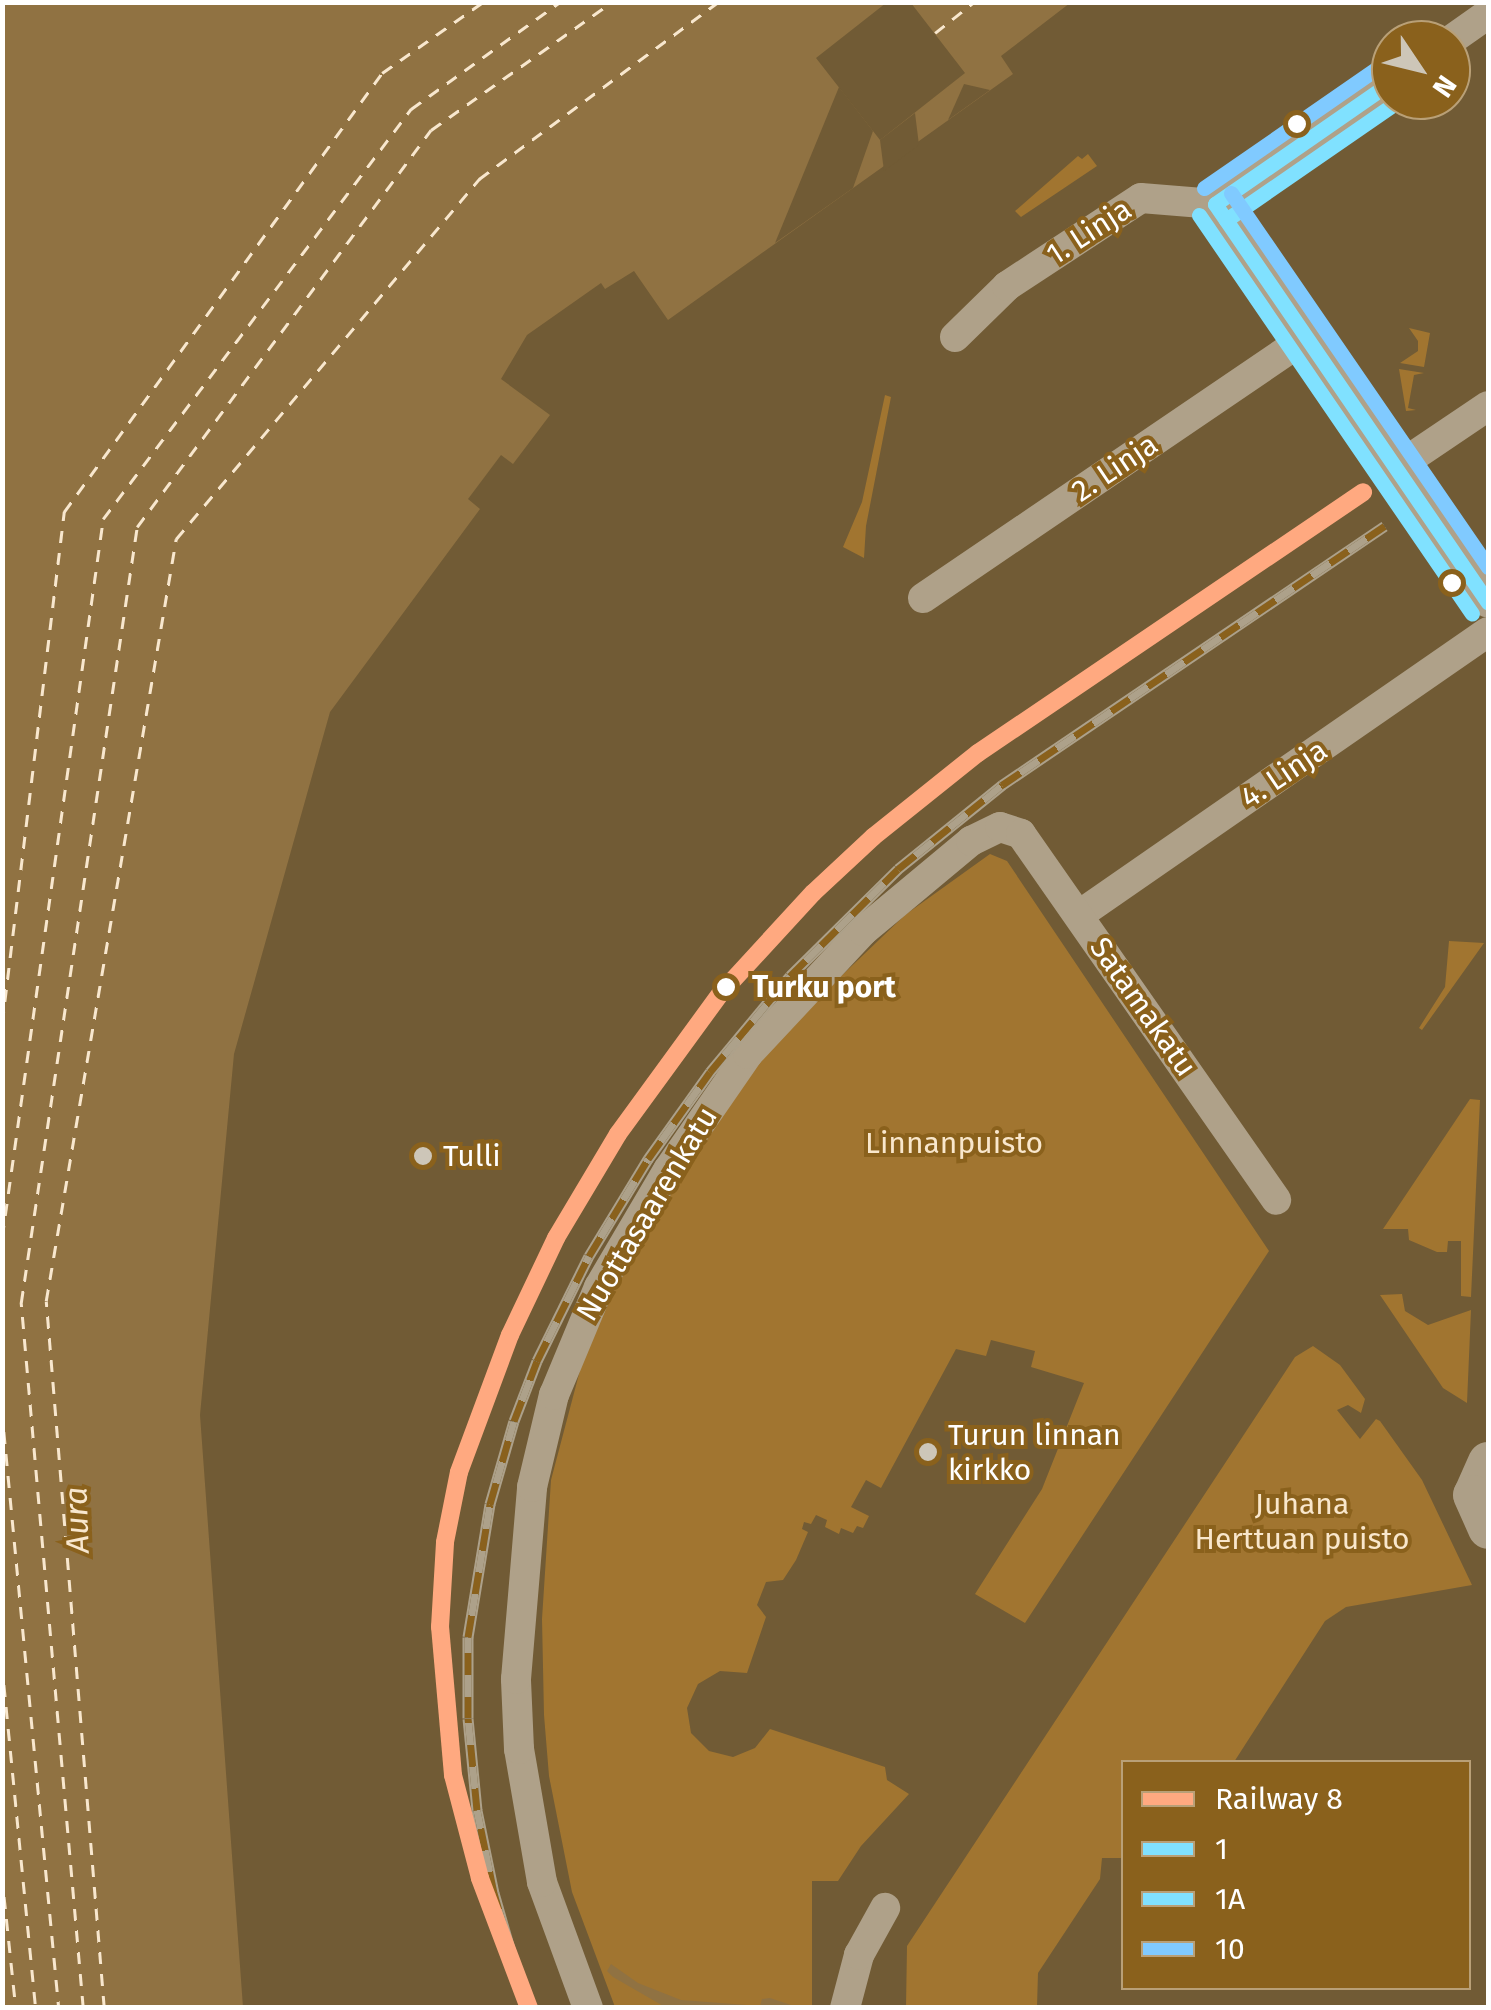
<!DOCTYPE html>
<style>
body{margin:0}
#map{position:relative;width:1491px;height:2010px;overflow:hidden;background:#715b35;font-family:"Fira Sans",sans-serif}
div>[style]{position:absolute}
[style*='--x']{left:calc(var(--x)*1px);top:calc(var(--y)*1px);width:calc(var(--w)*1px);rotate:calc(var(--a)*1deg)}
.green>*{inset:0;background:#a17530}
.water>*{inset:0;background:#907242}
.pier>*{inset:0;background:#715b35}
.ferry>*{height:2.5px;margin-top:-1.25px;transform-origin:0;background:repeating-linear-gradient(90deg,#f8e7ce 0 12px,transparent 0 22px)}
.minor>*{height:30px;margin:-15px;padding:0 15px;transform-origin:15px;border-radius:15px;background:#afa189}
.major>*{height:40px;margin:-20px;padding:0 20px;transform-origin:20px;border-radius:20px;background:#ad9f87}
.rail>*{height:11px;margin-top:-5.5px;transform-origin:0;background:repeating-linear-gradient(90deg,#8a611c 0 22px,#ada18a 0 44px);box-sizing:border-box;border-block:2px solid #ada18a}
.bus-1>*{height:15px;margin:-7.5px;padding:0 7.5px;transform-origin:7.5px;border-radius:7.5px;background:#80e1ff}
.bus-2>*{height:15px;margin:-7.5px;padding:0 7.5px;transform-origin:7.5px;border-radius:7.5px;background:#80e1ff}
.bus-3>*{height:15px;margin:-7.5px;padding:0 7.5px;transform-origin:7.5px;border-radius:7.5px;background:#80caff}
.rail-1>*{height:18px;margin:-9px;padding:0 9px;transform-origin:9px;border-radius:9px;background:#ffa980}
.dots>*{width:28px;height:28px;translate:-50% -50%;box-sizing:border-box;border:5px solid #8a611c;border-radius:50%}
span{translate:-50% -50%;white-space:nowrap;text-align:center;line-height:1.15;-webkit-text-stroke:8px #8a611c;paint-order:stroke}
.street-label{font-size:30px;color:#fff}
.stop-label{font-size:30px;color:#fff;font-weight:700}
.left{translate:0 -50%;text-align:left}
.park-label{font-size:30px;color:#f9e7cc}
.poi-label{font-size:30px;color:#fff}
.water-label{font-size:32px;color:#f8e7ce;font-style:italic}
.frame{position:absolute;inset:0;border:5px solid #fff;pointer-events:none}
.legend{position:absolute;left:1121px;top:1760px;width:350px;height:230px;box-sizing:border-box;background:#8a611c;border:2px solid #b9a077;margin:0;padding:12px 18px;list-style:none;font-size:30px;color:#fff}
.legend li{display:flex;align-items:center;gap:20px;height:50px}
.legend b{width:50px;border:2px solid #b9a077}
.north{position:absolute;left:1371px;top:20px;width:100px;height:100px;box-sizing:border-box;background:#8a611c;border:2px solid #b9a077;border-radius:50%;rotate:125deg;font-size:28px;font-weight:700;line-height:40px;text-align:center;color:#fff}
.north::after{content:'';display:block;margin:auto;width:35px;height:45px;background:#cdc6b8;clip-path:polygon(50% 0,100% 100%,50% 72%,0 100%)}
</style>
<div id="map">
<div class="green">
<div style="clip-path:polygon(1088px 154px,1097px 166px,1021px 217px,1015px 211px,1078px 156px,1082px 159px)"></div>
<div style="clip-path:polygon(1409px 328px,1430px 333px,1424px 367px,1400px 363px,1418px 351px,1418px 341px)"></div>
<div style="clip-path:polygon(1399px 369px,1424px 373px,1414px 375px,1408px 408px,1416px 410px,1406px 411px)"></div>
<div style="clip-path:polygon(885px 395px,891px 397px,866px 526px,864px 558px,843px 547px,862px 502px)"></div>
<div style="clip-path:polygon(990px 854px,1007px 861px,1269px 1251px,1025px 1623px,975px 1594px,1042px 1489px,1084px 1383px,1031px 1367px,1035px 1351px,991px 1340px,986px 1356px,956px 1349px,881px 1488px,866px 1480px,851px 1507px,869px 1516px,863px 1528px,857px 1526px,853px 1533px,841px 1528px,839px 1534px,825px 1527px,827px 1520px,816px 1515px,811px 1524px,804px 1522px,802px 1529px,808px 1532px,796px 1560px,783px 1580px,766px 1582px,757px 1605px,766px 1617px,747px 1673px,720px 1671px,698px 1684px,687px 1708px,691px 1733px,709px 1751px,733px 1757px,755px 1748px,770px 1729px,885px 1767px,887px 1780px,909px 1794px,861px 1846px,838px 1881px,812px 1881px,812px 2007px,615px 2007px,572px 1892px,549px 1776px,544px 1715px,542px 1619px,551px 1480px,583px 1359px,625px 1265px,713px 1123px,788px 1027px,905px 915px)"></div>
<div style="clip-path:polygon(1449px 941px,1484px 943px,1422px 1030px,1419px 1028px,1445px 987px)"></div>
<div style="clip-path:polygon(1470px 1099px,1480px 1100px,1471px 1297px,1461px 1296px,1461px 1241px,1448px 1241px,1447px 1252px,1437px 1252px,1409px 1240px,1408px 1229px,1383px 1229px)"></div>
<div style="clip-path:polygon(1402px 1294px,1405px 1311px,1428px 1325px,1471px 1310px,1467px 1403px,1443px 1388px,1380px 1295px)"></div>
<div style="clip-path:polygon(1313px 1346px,1340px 1365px,1365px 1399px,1361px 1413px,1348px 1405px,1337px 1410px,1360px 1439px,1376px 1419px,1380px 1421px,1422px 1480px,1472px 1585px,1346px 1607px,1325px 1621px,1234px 1762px,1124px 1762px,1123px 1858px,1102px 1858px,1100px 1879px,1038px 1973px,1037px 2007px,906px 2007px,907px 1946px,1295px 1357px)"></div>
</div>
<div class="water">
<div style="clip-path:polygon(3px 3px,886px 3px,816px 58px,880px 140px,965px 73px,911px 3px,1070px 3px,1001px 56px,1013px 74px,668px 320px,634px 271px,605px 289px,601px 283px,527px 335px,501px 379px,550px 415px,513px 464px,501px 455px,468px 499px,480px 509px,330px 712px,234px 1054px,200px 1415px,243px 2007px,3px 2008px)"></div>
<div style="clip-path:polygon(611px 1964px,638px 1983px,681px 2000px,760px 2006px,762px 1999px,770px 1998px,797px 2007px,665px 2007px,613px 1977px,607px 1971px)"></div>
</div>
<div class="pier">
<div style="clip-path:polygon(964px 84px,990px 90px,948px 120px)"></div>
<div style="clip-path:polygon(839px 87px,873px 131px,853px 188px,775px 243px)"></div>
<div style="clip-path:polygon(915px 113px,919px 145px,884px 171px,880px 140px)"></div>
</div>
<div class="ferry">
<div style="--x:935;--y:33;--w:50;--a:-38.5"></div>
<div style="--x:2;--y:1023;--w:515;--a:-83.08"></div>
<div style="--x:64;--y:512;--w:542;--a:-54.08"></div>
<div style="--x:382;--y:73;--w:123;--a:-35.1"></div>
<div style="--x:2;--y:1237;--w:725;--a:-81.99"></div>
<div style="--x:103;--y:519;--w:513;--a:-53.09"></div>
<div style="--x:411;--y:109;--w:183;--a:-35.7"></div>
<div style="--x:2;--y:1410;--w:601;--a:84.56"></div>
<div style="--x:2;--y:1663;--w:347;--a:84.4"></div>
<div style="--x:2;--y:1875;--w:134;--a:84"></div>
<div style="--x:83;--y:2008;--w:708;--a:-95.03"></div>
<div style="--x:21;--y:1303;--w:785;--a:-81.5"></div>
<div style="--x:137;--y:527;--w:494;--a:-53.5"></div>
<div style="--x:431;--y:130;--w:222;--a:-35.3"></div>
<div style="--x:104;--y:2008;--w:709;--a:-94.69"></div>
<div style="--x:46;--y:1301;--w:773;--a:-80.32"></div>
<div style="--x:176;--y:539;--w:471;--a:-49.9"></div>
<div style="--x:479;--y:179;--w:297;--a:-36.5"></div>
</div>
<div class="minor">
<div style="--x:1451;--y:40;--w:45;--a:-35.1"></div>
<div style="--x:1215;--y:204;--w:483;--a:55.6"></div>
<div style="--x:955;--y:337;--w:73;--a:-44.4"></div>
<div style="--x:1007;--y:286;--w:160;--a:-33.3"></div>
<div style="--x:1141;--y:198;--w:74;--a:4.6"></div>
<div style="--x:1215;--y:204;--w:214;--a:-34.7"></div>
<div style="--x:1396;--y:468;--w:111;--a:-34"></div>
<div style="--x:923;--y:598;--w:464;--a:-34.2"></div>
<div style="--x:1079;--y:915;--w:497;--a:-34.7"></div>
<div style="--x:588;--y:2008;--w:134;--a:-110.1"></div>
<div style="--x:542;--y:1882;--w:135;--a:-99.8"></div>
<div style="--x:519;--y:1749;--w:70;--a:-92.5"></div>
<div style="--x:516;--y:1679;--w:193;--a:-85.2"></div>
<div style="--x:532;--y:1487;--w:95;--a:-76.6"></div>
<div style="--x:554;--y:1395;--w:117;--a:-67.4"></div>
<div style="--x:599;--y:1287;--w:136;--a:-59.5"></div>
<div style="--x:668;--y:1170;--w:141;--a:-55.4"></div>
<div style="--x:748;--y:1054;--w:168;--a:-46.9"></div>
<div style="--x:863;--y:931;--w:141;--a:-39.8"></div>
<div style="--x:971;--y:841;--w:32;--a:-26"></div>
<div style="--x:1000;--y:827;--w:22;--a:18"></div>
<div style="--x:1021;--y:834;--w:446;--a:55.1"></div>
<div style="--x:845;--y:2008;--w:55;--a:-75.2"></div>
<div style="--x:859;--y:1955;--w:54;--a:-61"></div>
</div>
<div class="major">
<div style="--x:1488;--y:1462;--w:36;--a:114"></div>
<div style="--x:1473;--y:1495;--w:37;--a:66"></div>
</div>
<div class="rail">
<div style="--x:523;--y:1994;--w:105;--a:-106"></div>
<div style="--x:494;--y:1893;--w:85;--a:-101.6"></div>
<div style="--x:477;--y:1810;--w:92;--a:-95.6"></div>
<div style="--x:468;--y:1718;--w:81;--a:-90"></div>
<div style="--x:468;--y:1637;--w:135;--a:-80.6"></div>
<div style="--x:490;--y:1504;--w:86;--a:-73.9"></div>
<div style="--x:514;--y:1421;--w:64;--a:-69"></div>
<div style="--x:537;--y:1361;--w:117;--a:-63.7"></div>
<div style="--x:589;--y:1256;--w:114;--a:-58.7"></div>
<div style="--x:648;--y:1159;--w:107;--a:-54.5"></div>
<div style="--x:710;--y:1072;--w:125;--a:-50.2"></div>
<div style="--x:790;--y:976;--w:152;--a:-44.7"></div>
<div style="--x:898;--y:869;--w:134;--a:-38.9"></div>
<div style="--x:1002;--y:785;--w:462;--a:-34.1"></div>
</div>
<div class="bus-1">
<div style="--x:1215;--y:204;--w:483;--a:55.6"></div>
<div style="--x:1215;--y:204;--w:214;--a:-34.7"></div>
</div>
<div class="bus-2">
<div style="--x:1199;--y:215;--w:483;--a:55.6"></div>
<div style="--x:1226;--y:220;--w:211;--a:-34.6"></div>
</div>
<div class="bus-3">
<div style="--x:1204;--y:188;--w:214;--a:-34.7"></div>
<div style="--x:1231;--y:193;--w:454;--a:55.5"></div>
</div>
<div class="rail-1">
<div style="--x:529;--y:2008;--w:139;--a:-110.7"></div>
<div style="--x:480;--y:1878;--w:106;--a:-104.7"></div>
<div style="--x:453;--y:1775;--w:149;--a:-95"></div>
<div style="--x:440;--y:1627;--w:85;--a:-86.6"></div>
<div style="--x:445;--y:1542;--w:71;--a:-78.7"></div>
<div style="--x:459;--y:1472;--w:146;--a:-69.6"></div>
<div style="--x:510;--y:1335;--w:107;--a:-64.6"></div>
<div style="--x:556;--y:1238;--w:121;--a:-59.2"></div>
<div style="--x:618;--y:1134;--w:175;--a:-53.9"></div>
<div style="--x:721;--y:993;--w:136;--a:-47.4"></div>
<div style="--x:813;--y:893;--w:82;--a:-43"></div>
<div style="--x:873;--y:837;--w:134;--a:-38.7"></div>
<div style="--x:978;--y:753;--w:465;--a:-34.1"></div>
</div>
<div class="dots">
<div style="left:1297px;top:124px;background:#fff"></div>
<div style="left:1452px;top:583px;background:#fff"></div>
<div style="left:726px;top:987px;background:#fff"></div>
<div style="left:423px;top:1156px;background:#cdc6b8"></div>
<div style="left:928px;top:1452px;background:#cdc6b8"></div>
</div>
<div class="street-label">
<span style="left:1089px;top:232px;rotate:-33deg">1. Linja</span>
<span style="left:1115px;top:468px;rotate:-34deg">2. Linja</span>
<span style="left:1284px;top:774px;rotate:-34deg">4. Linja</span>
<span style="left:1143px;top:1007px;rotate:55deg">Satamakatu</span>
<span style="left:647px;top:1214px;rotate:-59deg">Nuottasaarenkatu</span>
</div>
<div class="stop-label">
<span class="left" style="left:752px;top:987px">Turku port</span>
</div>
<div class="park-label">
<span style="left:954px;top:1143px">Linnanpuisto</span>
<span style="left:1302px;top:1521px">Juhana<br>Herttuan puisto</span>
</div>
<div class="poi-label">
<span class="left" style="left:443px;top:1156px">Tulli</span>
<span class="left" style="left:948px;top:1452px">Turun linnan<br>kirkko</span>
</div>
<div class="water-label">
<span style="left:77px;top:1520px;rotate:-92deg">Aura</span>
</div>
<div class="frame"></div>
<ul class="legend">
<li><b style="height:12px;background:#ffa980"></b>Railway 8</li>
<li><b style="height:12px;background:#80e1ff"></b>1</li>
<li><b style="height:12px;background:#80e1ff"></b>1A</li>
<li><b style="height:12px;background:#80caff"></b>10</li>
</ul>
<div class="north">N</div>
</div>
